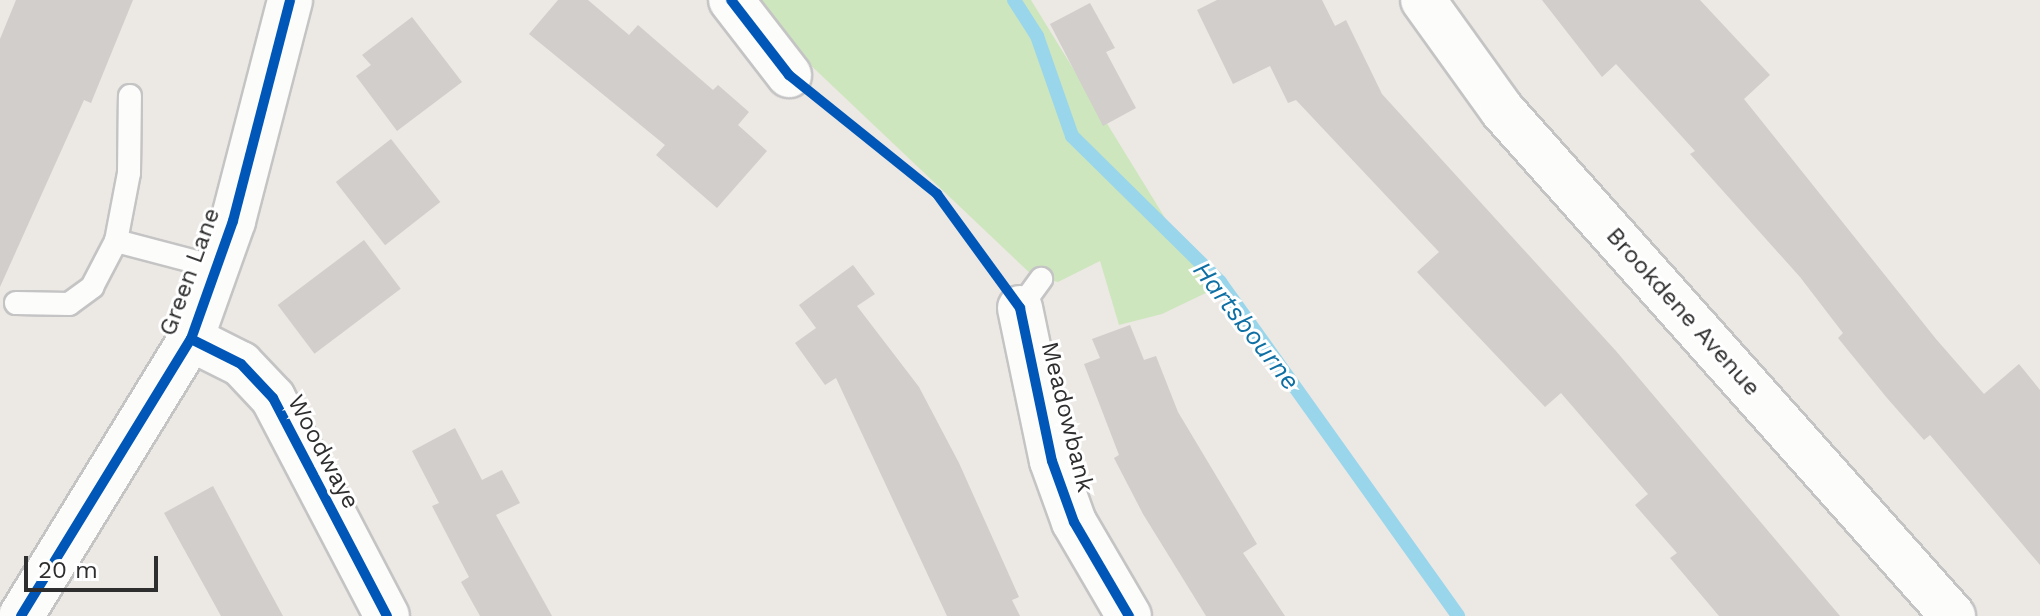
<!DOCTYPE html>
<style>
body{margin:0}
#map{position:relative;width:2040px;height:616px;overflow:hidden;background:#ece8e4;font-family:"Work Sans",sans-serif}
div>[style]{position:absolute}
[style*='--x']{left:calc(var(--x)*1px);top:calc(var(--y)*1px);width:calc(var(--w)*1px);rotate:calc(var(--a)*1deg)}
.green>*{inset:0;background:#cee6be}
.stream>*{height:14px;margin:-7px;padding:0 7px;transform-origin:7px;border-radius:7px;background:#99d6ec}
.building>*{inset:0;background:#d1cecb;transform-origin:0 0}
.roads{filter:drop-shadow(2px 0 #c5c4c5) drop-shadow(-2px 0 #c5c4c5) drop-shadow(0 2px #c5c4c5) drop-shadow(0 -2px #c5c4c5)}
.lane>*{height:22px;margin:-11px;padding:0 11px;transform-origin:11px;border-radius:11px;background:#fcfcfb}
.street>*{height:44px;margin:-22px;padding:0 22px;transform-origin:22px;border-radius:22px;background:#fcfcfb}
.secondary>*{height:44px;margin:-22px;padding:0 22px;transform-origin:22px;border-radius:22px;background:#fcfcfb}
.cycleway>*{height:10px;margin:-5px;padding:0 5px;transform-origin:5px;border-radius:5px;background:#0057b8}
span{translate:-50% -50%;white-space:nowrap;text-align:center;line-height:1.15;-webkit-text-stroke:6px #fff;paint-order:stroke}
.street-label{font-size:24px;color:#2e2e2e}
.water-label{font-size:26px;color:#0d6fa3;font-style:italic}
.scale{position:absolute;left:24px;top:556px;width:134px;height:36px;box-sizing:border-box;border:4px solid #2e2e2e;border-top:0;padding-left:10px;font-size:24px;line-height:28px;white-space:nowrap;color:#2e2e2e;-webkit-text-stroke:6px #fff;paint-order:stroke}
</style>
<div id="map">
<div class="green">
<div style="clip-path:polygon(753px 0,1031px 0,1210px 291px,1162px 314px,1119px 325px,1100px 261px,1058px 282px,1033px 276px,783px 39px)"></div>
</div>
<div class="stream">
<div style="--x:1014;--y:0;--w:43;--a:57.4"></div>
<div style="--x:1037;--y:36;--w:106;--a:70.7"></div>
<div style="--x:1072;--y:136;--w:208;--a:44.6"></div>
<div style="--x:1220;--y:282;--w:410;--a:54.5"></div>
</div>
<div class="building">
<div style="clip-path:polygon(16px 0,133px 0,91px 103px,84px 100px,0 287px,0 39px)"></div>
<div style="clip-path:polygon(558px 0,588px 0,629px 35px,638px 25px,713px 90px,718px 85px,749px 112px,738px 125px,767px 151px,717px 208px,656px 155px,665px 145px,529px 34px)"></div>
<div style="clip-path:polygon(1217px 0,1322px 0,1335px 26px,1346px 20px,1382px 94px,1616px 351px,1840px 616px,1719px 616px,1670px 558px,1677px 553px,1635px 505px,1648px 494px,1561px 393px,1545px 407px,1417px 272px,1439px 252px,1296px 100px,1288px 103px,1270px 66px,1233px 84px,1197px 10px)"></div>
<div style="clip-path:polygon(1542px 0,1700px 0,1770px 75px,1744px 99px,1936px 339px,1984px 394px,2019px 364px,2040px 390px,2040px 565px,1930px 435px,1924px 440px,1887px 398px,1838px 338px,1843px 333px,1800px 277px,1690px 154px,1695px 151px,1616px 64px,1602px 77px)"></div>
<div style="clip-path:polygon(1090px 3px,1115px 48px,1106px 52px,1136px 108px,1103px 126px,1050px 24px)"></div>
<div style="clip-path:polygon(412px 17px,462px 82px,397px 131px,356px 76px,371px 65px,362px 55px)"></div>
<div style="left:391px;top:139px;width:80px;height:70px;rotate:52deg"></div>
<div style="left:364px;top:240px;width:61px;height:108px;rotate:53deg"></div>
<div style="clip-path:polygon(853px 265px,875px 294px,857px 306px,919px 387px,959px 463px,1019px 597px,1012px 600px,1020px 616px,947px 616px,836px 378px,825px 385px,795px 343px,816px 328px,799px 305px)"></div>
<div style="clip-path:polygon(1130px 325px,1144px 360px,1156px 356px,1178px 412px,1257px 544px,1243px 553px,1285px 616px,1206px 616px,1143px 514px,1114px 458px,1119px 455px,1084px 364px,1100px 358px,1092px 339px)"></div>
<div style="clip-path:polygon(455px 428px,482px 480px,502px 470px,520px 503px,496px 515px,552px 616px,480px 616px,461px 582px,469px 577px,432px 506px,439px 503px,412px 451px)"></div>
<div style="clip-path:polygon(213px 486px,259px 572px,283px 616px,221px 616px,164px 513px)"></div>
</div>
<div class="roads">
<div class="lane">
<div style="--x:116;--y:241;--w:106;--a:14.7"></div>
<div style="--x:16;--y:303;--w:53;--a:1.1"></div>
<div style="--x:69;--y:304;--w:29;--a:-36"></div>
<div style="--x:92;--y:287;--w:52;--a:-62.4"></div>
<div style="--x:116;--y:241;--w:69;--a:-79.2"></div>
<div style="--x:129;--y:173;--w:77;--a:-89.3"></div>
<div style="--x:1020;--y:308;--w:36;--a:-54"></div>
</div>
<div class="street">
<div style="--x:731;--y:0;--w:95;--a:52.3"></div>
<div style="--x:1020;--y:308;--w:156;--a:78.2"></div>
<div style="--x:1052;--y:461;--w:65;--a:70.2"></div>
<div style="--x:1074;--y:522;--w:109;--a:59.7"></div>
<div style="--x:191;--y:339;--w:56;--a:26.6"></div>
<div style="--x:241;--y:364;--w:47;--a:46.7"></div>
<div style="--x:273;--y:398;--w:246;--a:62.4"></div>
<div style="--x:21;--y:616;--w:325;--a:-58.5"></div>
<div style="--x:191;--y:339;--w:125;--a:-70.4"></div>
<div style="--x:233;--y:221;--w:228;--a:-75.5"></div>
</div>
<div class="secondary">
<div style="--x:1423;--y:0;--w:135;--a:54.3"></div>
<div style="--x:1502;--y:110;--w:678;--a:48.29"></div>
</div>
</div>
<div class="cycleway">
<div style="--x:731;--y:0;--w:95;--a:52.3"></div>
<div style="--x:789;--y:75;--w:190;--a:38.8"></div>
<div style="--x:937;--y:194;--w:141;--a:53.9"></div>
<div style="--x:1020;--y:308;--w:156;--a:78.2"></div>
<div style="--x:1052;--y:461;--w:65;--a:70.2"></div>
<div style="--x:1074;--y:522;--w:109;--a:59.7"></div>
<div style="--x:191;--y:339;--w:56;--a:26.6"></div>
<div style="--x:241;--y:364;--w:47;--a:46.7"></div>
<div style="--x:273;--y:398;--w:246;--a:62.4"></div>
<div style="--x:21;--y:616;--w:325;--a:-58.5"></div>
<div style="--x:191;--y:339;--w:125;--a:-70.4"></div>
<div style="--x:233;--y:221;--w:228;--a:-75.5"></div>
</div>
<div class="street-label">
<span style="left:190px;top:272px;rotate:-70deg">Green Lane</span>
<span style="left:1683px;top:312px;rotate:48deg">Brookdene Avenue</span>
<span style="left:1067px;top:417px;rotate:76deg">Meadowbank</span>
<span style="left:323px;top:452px;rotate:62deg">Woodwaye</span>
</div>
<div class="water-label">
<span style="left:1246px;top:326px;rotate:52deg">Hartsbourne</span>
</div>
<div class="scale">20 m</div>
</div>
